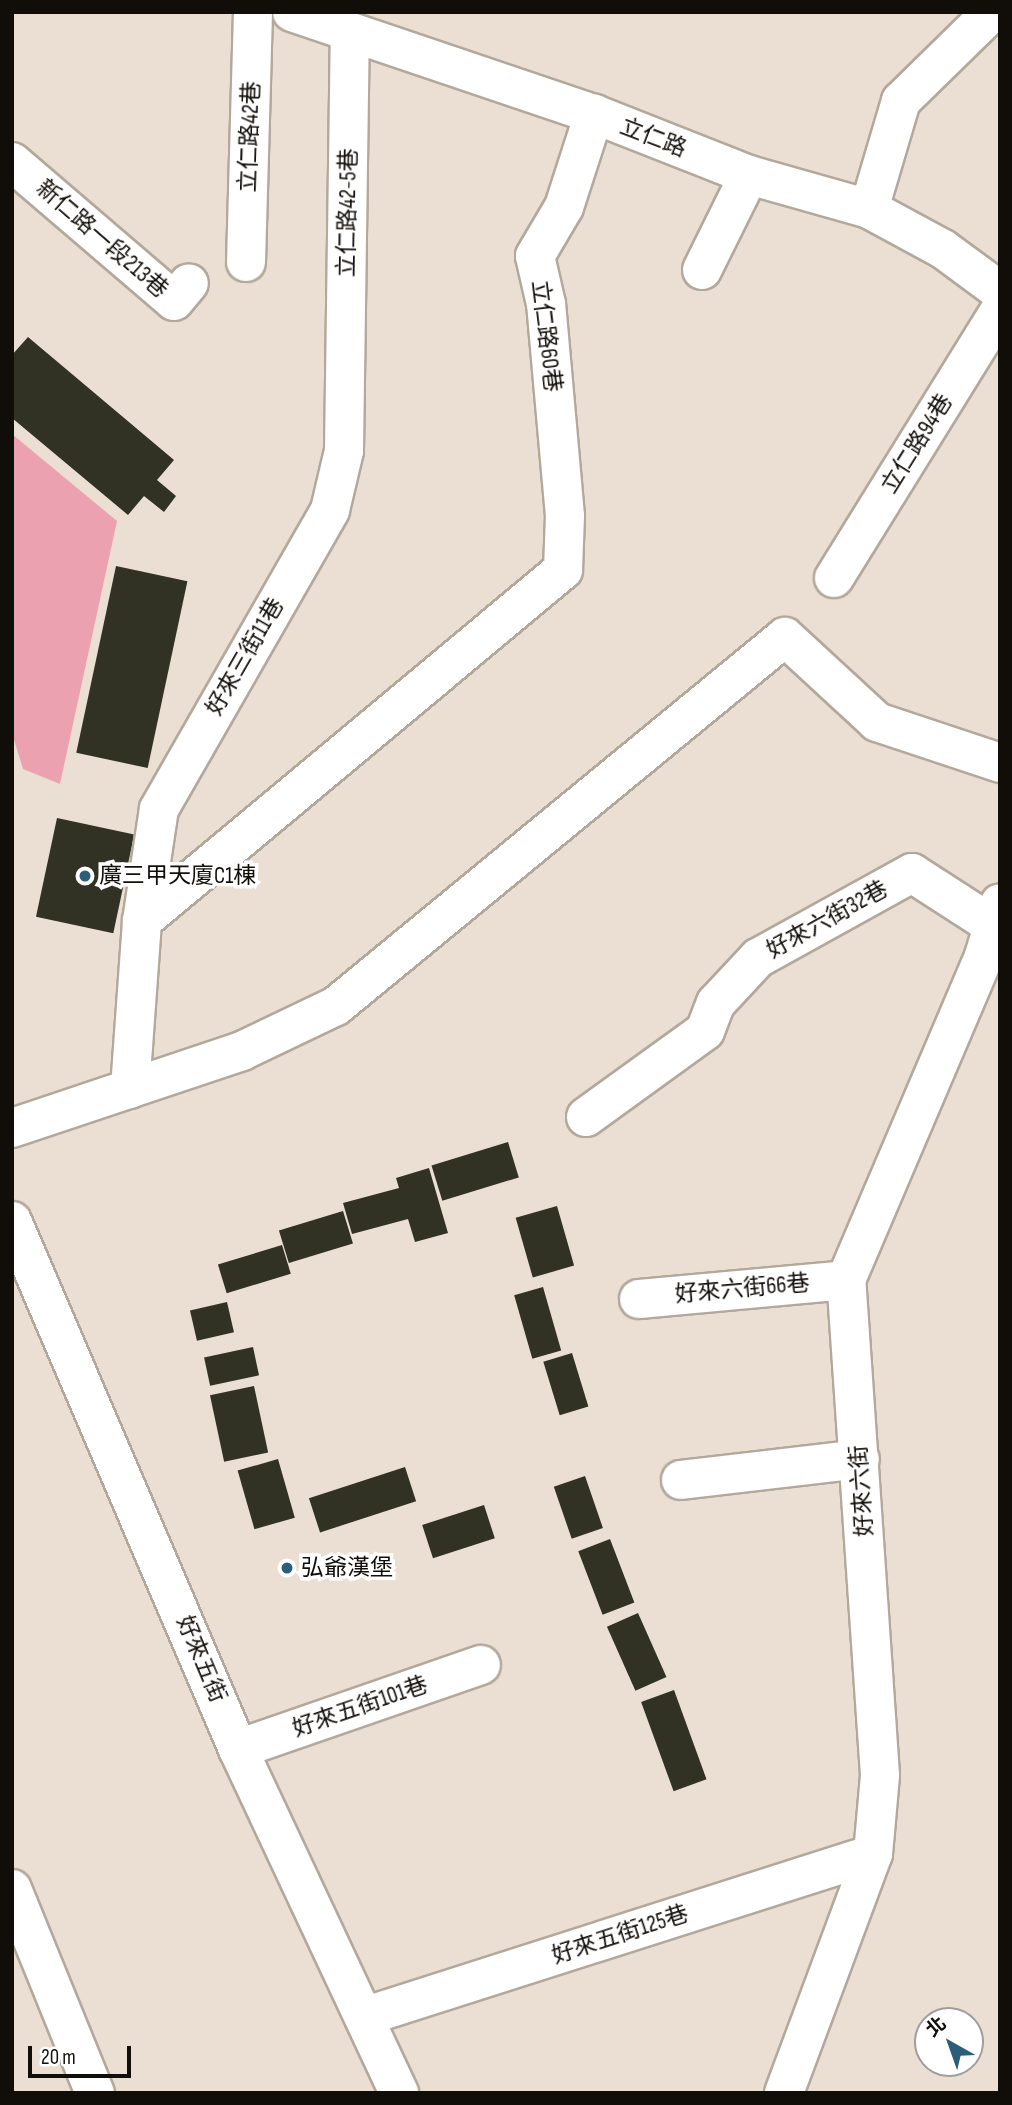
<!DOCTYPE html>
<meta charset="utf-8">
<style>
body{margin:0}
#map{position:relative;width:1012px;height:2105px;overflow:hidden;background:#eadfd2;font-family:"Sofia Sans Condensed","Noto Sans TC",sans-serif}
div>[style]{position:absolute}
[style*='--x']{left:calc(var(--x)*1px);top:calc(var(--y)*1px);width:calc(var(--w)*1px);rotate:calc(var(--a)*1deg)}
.green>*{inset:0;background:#eca1b0}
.building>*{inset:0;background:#313124;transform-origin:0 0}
.roads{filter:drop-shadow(2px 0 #b3a89c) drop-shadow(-2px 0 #b3a89c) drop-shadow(0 2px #b3a89c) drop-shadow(0 -2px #b3a89c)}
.minor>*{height:38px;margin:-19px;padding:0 19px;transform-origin:19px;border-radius:19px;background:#fff}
.dots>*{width:19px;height:19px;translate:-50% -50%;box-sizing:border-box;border:4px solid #fff;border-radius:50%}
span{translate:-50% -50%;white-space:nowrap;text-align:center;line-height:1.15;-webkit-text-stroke:7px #fff;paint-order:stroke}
.street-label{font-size:23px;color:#110d09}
.poi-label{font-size:23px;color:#110d09}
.left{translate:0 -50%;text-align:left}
.frame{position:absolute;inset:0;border:14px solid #110d09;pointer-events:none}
.north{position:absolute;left:914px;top:2007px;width:70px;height:70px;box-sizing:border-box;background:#fff;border:2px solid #a09e9d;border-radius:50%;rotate:320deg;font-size:19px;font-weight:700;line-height:28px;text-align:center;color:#110d09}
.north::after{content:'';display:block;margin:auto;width:24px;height:32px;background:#2b5e7b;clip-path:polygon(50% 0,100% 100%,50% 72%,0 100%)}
.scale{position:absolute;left:28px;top:2046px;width:103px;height:32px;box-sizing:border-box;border:4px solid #110d09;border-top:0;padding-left:9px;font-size:21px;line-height:24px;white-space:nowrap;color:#110d09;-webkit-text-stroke:5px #fff;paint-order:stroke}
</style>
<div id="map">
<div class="green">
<div style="clip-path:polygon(12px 434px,117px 521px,60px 784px,23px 769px,12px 733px)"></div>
</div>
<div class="building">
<div style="clip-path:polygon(28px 337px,174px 460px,157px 480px,176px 496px,164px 512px,144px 496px,128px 515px,12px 418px,12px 355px)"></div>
<div style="left:116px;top:566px;width:73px;height:191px;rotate:12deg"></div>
<div style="left:57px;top:818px;width:79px;height:101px;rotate:12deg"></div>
<div style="left:508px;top:1142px;width:37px;height:80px;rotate:73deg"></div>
<div style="clip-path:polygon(429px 1168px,448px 1233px,415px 1242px,408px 1219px,352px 1234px,343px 1203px,399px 1188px,396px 1178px)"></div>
<div style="left:557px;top:1206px;width:62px;height:43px;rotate:74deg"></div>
<div style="left:343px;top:1211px;width:34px;height:67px;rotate:73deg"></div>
<div style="left:282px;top:1245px;width:30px;height:67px;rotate:73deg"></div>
<div style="left:543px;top:1287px;width:66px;height:30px;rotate:74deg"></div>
<div style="left:227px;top:1302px;width:31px;height:38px;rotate:77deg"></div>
<div style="left:253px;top:1347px;width:29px;height:50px;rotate:78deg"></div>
<div style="left:572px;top:1353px;width:56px;height:30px;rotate:73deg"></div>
<div style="left:254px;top:1386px;width:68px;height:45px;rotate:78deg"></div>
<div style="left:278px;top:1459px;width:61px;height:42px;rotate:74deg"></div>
<div style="left:405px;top:1467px;width:36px;height:101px;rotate:72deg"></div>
<div style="left:585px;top:1476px;width:55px;height:33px;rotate:71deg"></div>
<div style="left:484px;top:1505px;width:35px;height:65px;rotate:72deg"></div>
<div style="left:610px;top:1539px;width:68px;height:34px;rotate:69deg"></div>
<div style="left:638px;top:1613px;width:70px;height:34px;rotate:66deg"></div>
<div style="left:674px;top:1690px;width:95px;height:35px;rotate:70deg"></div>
</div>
<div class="roads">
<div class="minor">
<div style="--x:292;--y:12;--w:319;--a:18.7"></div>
<div style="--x:594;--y:114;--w:167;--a:21.5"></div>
<div style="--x:749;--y:175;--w:125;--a:15.8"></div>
<div style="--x:869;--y:209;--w:84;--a:28.4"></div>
<div style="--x:943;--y:249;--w:71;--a:36.4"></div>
<div style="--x:12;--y:162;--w:213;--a:40.6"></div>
<div style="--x:174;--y:301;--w:23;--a:-50"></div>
<div style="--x:869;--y:209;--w:113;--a:-73.5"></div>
<div style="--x:901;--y:101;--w:127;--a:-44.4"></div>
<div style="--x:246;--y:262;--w:250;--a:-88.4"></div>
<div style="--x:702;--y:270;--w:106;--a:-63.7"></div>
<div style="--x:834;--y:578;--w:315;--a:-58.2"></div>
<div style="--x:142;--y:921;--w:548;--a:-39.82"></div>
<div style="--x:563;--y:570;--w:54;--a:-87.9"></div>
<div style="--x:565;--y:516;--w:213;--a:-95.1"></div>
<div style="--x:546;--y:304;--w:49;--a:-102.9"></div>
<div style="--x:535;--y:256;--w:57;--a:-59.4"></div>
<div style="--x:564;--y:207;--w:98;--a:-72.1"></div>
<div style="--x:130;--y:1089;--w:168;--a:-85.9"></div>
<div style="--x:142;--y:921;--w:113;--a:-81.4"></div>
<div style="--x:159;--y:809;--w:344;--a:-60.2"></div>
<div style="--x:330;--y:510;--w:61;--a:-76.7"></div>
<div style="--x:344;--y:451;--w:418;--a:-89.2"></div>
<div style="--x:586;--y:1117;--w:147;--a:-35.9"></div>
<div style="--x:705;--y:1031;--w:30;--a:-69"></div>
<div style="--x:716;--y:1003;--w:62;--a:-47"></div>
<div style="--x:758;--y:958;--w:176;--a:-28.9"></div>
<div style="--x:912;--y:873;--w:94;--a:32.8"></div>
<div style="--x:12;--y:1128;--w:243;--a:-18.5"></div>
<div style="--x:242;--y:1051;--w:104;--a:-25.6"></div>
<div style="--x:336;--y:1006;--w:581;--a:-39.41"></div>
<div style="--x:785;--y:637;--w:125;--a:42.7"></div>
<div style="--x:877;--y:722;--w:130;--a:18.4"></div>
<div style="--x:12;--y:1221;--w:574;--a:66.83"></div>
<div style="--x:238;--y:1749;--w:380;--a:64.9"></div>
<div style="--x:639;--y:1299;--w:208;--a:-5.2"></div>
<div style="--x:681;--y:1480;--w:180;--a:-6.7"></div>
<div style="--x:238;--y:1749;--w:257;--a:-19.1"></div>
<div style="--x:12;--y:1889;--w:220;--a:67.9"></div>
<div style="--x:366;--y:2016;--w:532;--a:-17.72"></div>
<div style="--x:784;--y:2093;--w:255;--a:-69.6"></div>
<div style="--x:873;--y:1854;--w:79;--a:-84.9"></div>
<div style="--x:880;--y:1775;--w:496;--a:-93.9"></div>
<div style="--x:846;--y:1280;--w:352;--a:-66.9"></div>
<div style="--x:984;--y:956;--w:55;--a:-73.2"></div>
</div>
</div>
<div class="dots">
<div style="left:85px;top:876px;background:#2b5e7b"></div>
<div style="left:287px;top:1568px;background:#2b5e7b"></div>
</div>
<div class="street-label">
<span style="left:250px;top:137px;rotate:-88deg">立仁路42巷</span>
<span style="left:653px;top:138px;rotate:21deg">立仁路</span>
<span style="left:348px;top:213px;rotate:-89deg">立仁路42-5巷</span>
<span style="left:102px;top:239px;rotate:41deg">新仁路一段213巷</span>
<span style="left:546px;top:336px;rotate:83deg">立仁路60巷</span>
<span style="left:917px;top:444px;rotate:-58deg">立仁路94巷</span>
<span style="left:245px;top:657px;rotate:-60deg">好來三街11巷</span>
<span style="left:827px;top:920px;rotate:-29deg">好來六街32巷</span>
<span style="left:742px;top:1289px;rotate:-5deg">好來六街66巷</span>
<span style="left:862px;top:1491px;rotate:-94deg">好來六街</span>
<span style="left:201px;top:1659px;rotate:67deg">好來五街</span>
<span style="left:360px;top:1707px;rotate:-19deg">好來五街101巷</span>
<span style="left:620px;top:1935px;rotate:-18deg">好來五街125巷</span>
</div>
<div class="poi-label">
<span class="left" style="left:99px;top:876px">廣三甲天廈C1棟</span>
<span class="left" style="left:301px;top:1568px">弘爺漢堡</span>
</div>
<div class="frame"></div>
<div class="north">北</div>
<div class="scale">20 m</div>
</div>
